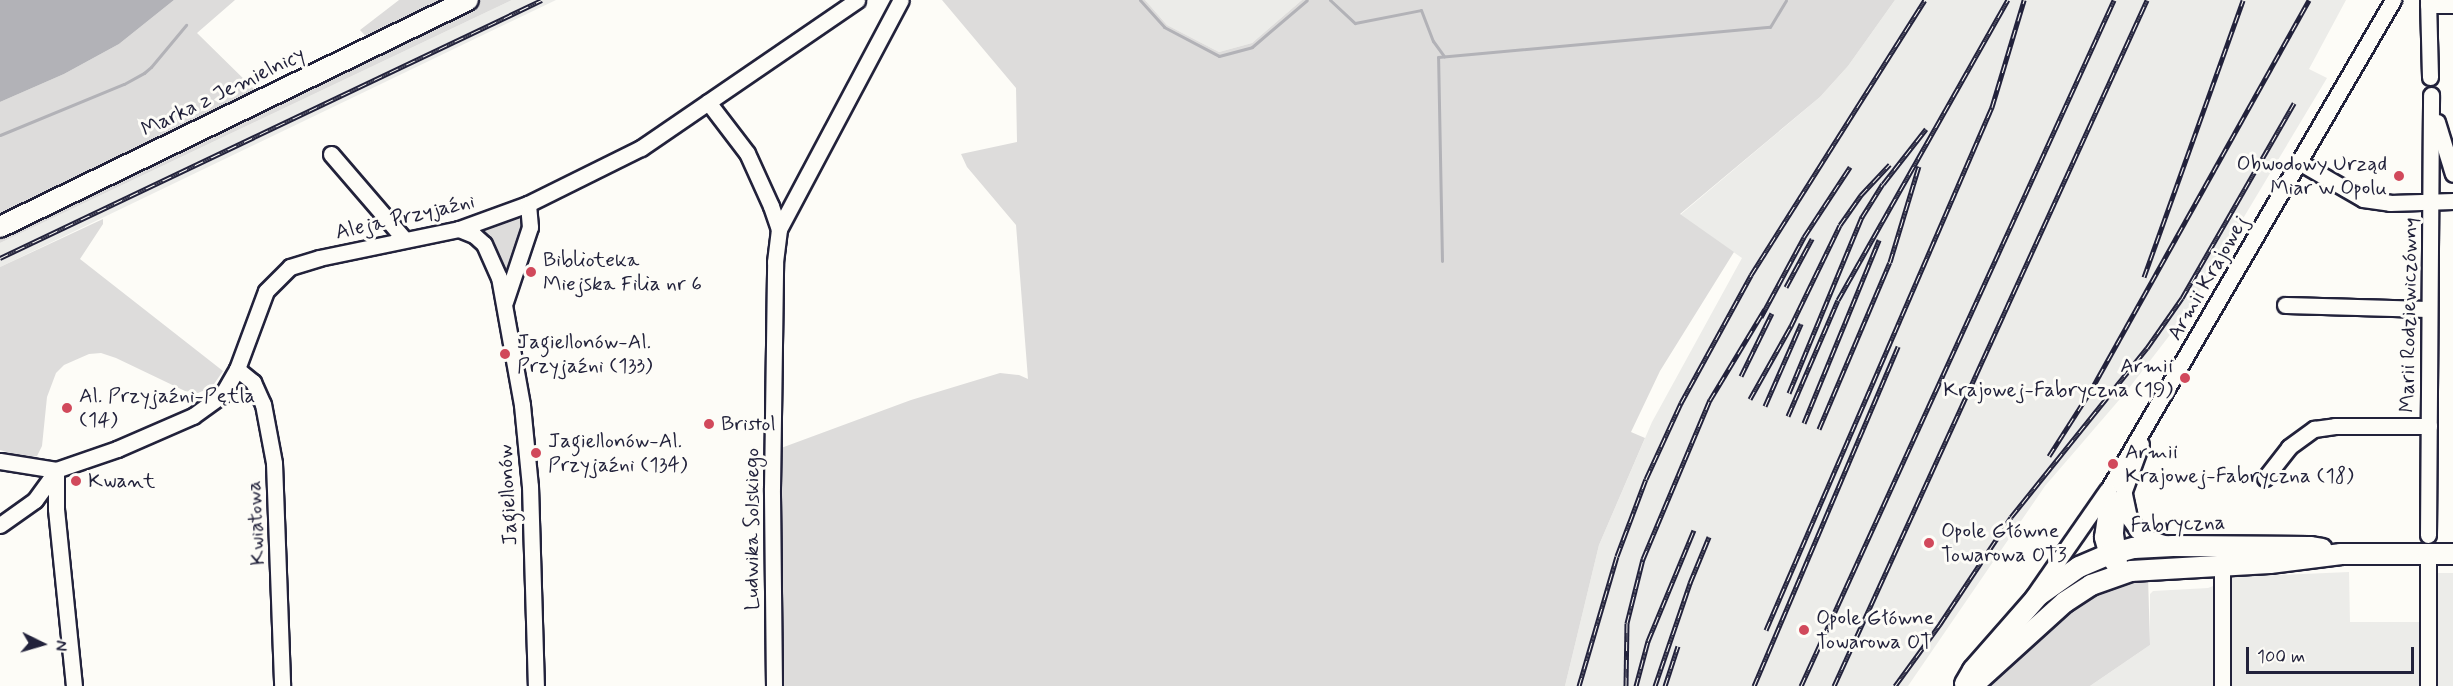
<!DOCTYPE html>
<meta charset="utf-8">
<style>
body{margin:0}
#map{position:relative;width:2453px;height:686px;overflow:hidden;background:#fdfcf7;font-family:Mynerve,sans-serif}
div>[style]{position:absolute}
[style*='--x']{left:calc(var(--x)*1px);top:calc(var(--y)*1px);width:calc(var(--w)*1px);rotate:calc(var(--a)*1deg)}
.built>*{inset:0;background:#ecece9}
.green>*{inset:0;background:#dddcdb}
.water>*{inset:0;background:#b2b2b7}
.stream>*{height:3px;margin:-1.5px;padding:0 1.5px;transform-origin:1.5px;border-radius:1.5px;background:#b2b2b7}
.roads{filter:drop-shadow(2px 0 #22223b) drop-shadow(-2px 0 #22223b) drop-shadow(0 2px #22223b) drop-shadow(0 -2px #22223b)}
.minor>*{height:15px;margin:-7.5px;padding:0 7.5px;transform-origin:7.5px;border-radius:7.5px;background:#fdfcf7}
.major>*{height:20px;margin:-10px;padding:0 10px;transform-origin:10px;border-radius:10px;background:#fdfcf7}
.rail>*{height:5px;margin-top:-2.5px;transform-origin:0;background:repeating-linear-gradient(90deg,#fdfcf7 0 9px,#22223b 0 18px);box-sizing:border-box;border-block:2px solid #22223b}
.dots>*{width:16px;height:16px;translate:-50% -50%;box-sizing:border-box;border:3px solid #fdfcf7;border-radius:50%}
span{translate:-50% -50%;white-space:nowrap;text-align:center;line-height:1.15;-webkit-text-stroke:6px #fdfcf7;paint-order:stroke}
.street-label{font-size:21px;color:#22223b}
.poi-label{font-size:21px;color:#22223b}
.right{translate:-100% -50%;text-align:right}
.left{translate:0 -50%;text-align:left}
.north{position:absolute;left:12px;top:614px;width:60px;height:60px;-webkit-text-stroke:4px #fdfcf7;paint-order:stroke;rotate:95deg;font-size:16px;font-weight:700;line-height:24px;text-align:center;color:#22223b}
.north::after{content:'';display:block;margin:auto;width:21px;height:27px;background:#22223b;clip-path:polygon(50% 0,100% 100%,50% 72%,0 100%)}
.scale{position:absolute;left:2246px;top:647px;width:168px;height:27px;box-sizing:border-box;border:3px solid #22223b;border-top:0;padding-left:8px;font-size:18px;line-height:21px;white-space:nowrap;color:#22223b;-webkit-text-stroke:4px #fdfcf7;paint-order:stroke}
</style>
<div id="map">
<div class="built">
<div style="clip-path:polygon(512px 0,556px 0,0 267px,0 243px)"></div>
<div style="clip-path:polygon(1145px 0,1302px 0,1252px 43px,1219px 52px,1167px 25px)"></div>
<div style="clip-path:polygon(1895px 0,2346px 0,2309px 69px,2327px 78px,2186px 314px,2126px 392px,2045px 486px,1908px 686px,1565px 686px,1599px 545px,1652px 422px,1742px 258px,1680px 215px,1820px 97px,1848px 66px)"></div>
<div style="clip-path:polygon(2349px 572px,2350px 622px,2427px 622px,2427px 594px,2436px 573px,2453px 573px,2453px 686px,2090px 686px,2150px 645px,2150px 594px,2153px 591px,2208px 588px,2231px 579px,2231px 577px)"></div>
</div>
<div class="green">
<div style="clip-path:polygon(174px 0,235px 0,197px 33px,264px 99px,373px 44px,360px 30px,399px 0,512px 0,0 243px,0 102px,64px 74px,119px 44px)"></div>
<div style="clip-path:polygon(942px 0,1145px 0,1167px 25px,1219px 52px,1252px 43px,1302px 0,1895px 0,1848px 66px,1820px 97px,1680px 214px,1734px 252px,1660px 371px,1631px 432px,1645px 438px,1599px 545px,1565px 686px,774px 686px,773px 451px,911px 400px,1000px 373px,1019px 375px,1028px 379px,1016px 225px,967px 167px,961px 154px,1017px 142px,1016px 88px)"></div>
<div style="clip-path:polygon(528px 204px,504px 303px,499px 277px,468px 232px)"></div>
<div style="clip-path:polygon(103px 219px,103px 224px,80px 259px,223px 371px,212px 387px,198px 393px,185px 391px,116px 358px,101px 353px,89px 354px,64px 365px,56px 373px,47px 397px,42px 446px,37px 456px,28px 458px,0 450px,0 267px)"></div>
<div style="clip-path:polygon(2148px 576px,2150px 645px,2090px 686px,1986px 686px,2056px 618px,2108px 586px)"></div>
</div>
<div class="water">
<div style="clip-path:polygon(0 0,174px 0,119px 44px,64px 74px,0 102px)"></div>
</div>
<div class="stream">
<div style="--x:1140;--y:0;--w:36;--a:48"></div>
<div style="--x:1164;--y:27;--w:62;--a:27.8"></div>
<div style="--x:1219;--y:56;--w:34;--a:-15"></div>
<div style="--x:1252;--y:47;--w:72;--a:-40.5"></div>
<div style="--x:1330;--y:0;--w:34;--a:43"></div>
<div style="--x:1355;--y:23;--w:67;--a:-11.1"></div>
<div style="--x:1421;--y:10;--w:33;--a:69"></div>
<div style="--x:1433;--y:41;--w:19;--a:54"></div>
<div style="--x:0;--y:135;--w:134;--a:-22.4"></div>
<div style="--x:124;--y:84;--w:23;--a:-29"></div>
<div style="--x:144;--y:73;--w:9;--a:-41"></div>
<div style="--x:151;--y:67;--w:55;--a:-50.2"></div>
<div style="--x:1442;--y:261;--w:204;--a:-91.1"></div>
<div style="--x:1438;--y:57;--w:333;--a:-5.2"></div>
<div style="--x:1770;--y:27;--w:31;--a:-59"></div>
</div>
<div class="roads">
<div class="minor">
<div style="--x:2428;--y:0;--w:77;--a:88.5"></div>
<div style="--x:2428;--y:5;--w:25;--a:0"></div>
<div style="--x:708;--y:102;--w:64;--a:52.6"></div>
<div style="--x:747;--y:153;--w:58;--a:65.6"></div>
<div style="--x:771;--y:206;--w:24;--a:71"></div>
<div style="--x:2437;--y:122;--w:54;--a:72.9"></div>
<div style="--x:331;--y:154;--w:112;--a:49.3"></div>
<div style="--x:2299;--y:162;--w:74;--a:30"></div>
<div style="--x:2363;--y:199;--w:27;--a:8"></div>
<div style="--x:2390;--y:203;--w:63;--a:-1.8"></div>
<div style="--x:459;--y:229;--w:16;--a:22"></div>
<div style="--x:474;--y:235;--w:13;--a:42"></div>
<div style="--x:484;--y:244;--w:36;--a:66"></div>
<div style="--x:499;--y:277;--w:130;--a:79.8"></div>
<div style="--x:522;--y:405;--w:81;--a:84.4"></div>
<div style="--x:530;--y:486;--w:200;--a:88.3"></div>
<div style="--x:505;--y:302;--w:79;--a:-71.6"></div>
<div style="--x:530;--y:227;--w:23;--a:-95"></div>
<div style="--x:2285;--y:305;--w:144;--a:1.6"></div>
<div style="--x:237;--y:369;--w:21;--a:39"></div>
<div style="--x:253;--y:382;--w:24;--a:66"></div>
<div style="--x:263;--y:404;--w:60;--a:79.4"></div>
<div style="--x:274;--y:463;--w:223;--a:87.9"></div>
<div style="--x:0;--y:461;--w:57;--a:9.1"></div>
<div style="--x:56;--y:470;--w:65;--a:-19"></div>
<div style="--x:117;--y:449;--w:83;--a:-23.5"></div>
<div style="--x:193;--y:416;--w:36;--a:-36"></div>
<div style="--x:222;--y:395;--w:30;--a:-60"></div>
<div style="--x:237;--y:369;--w:83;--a:-69.6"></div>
<div style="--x:266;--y:291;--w:34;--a:-45"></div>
<div style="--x:290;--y:267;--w:30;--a:-17"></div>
<div style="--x:319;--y:258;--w:143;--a:-11.7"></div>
<div style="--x:459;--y:229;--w:73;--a:-19.9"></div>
<div style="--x:528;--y:204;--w:126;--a:-26.4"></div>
<div style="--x:641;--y:148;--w:262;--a:-34.4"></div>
<div style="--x:56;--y:470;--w:39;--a:90"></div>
<div style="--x:56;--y:509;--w:178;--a:84.2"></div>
<div style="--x:2265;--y:478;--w:39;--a:-52"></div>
<div style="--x:2289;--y:447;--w:31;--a:-36"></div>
<div style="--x:2314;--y:429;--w:21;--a:-8"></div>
<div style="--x:2335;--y:426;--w:94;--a:0"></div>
<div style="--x:2124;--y:494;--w:25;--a:78"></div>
<div style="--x:2129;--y:518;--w:16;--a:55"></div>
<div style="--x:2138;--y:531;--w:14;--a:34"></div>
<div style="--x:2150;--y:539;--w:18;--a:16"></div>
<div style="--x:0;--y:525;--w:43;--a:-35.5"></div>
<div style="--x:35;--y:500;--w:34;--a:-54"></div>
<div style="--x:2428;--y:535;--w:440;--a:-89.6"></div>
<div style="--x:2119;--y:562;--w:30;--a:-98"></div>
<div style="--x:2115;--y:532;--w:22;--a:-85"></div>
<div style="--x:2117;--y:510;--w:70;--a:-70"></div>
<div style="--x:2222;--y:566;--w:120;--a:90"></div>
<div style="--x:2120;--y:574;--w:23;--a:-124"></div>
<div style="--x:2107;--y:555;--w:19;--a:-106"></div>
<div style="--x:2102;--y:537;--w:49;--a:-81.9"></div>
<div style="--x:2109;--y:488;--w:565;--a:-59.8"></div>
<div style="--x:2032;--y:598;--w:131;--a:-55.2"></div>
<div style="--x:774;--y:686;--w:198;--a:-90.6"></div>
<div style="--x:772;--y:488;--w:226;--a:-89.2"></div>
<div style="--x:775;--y:262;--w:33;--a:-83"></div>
<div style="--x:779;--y:229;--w:259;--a:-62"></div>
<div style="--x:2428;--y:686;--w:132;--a:-90"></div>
</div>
<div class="major">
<div style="--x:0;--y:227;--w:520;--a:-25.88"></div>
<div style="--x:1965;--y:684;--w:16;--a:-60"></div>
<div style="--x:1973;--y:670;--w:100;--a:-48.7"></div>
<div style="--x:2039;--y:595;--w:49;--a:-35"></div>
<div style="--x:2079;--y:567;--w:30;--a:-23"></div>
<div style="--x:2107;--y:555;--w:28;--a:-15"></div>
<div style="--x:2134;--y:548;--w:39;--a:-3"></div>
<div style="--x:2173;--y:546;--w:137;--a:0.4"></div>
<div style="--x:2310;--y:547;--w:12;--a:9"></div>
<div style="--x:1972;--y:686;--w:125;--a:-42.1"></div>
<div style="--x:2065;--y:602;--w:31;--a:-33"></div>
<div style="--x:2091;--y:585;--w:42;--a:-19.3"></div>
<div style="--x:2131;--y:571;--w:139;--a:-3.3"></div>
<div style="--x:2270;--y:563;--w:72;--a:-7.2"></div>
<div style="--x:2341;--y:554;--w:112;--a:0"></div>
</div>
</div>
<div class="rail">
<div style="--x:0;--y:258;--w:600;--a:-25.46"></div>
<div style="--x:2144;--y:277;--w:294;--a:-70.3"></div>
<div style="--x:1786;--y:287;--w:55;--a:-61.6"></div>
<div style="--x:1761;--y:317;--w:91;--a:-61.7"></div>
<div style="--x:1804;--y:237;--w:84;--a:-56.7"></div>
<div style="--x:1741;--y:376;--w:70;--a:-63.8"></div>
<div style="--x:1789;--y:393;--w:191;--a:-67.5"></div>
<div style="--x:1862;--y:217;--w:39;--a:-58"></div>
<div style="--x:1883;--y:184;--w:70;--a:-52"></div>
<div style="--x:1750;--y:399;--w:84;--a:-60.7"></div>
<div style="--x:1791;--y:326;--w:112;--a:-64.1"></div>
<div style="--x:1840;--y:225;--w:37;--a:-55"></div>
<div style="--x:1861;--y:195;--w:42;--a:-46.9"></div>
<div style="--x:1765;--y:406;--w:90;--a:-66.3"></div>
<div style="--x:1788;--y:416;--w:126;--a:-66.7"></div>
<div style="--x:1838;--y:300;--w:345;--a:-60.5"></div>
<div style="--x:1804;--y:423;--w:198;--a:-67.7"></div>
<div style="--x:1819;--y:429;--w:181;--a:-67"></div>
<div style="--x:1890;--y:262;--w:100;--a:-73.2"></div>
<div style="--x:2049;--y:456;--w:76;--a:-57.4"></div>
<div style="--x:2090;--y:392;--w:449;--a:-60.8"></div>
<div style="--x:1766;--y:630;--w:570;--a:-66.63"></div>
<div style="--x:1992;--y:107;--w:112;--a:-73.3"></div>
<div style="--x:1579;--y:686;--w:135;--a:-73.7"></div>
<div style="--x:1617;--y:556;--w:82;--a:-69.4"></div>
<div style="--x:1646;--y:479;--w:84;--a:-65.3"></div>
<div style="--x:1681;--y:403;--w:146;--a:-61.3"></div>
<div style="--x:1751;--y:275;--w:325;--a:-57.7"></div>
<div style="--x:1626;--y:686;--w:63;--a:-89.1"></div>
<div style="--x:1627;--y:623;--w:66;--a:-76"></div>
<div style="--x:1643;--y:559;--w:173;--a:-67.2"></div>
<div style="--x:1710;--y:400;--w:106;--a:-58.9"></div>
<div style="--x:1636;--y:686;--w:47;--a:-75.1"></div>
<div style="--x:1648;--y:641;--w:120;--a:-67.5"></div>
<div style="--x:1655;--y:686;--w:109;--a:-71.2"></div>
<div style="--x:1690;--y:583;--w:50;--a:-67.6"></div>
<div style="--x:1665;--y:686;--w:42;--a:-72"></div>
<div style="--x:1754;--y:686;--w:369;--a:-67"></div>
<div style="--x:1801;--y:686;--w:754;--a:-65.47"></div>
<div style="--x:1834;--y:686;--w:754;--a:-65.47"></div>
<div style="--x:1895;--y:686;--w:77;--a:-54"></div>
<div style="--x:1940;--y:624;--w:128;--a:-56.4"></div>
<div style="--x:2011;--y:517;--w:217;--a:-51.2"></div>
<div style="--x:2147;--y:348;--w:61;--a:-55"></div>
<div style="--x:2182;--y:298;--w:225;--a:-60.1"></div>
</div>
<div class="dots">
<div style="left:2399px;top:176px;background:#d1495b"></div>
<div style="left:531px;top:272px;background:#d1495b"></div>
<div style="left:505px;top:354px;background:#d1495b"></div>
<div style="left:2185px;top:378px;background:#d1495b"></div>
<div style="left:67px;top:408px;background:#d1495b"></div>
<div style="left:709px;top:424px;background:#d1495b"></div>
<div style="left:536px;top:453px;background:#d1495b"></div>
<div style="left:2113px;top:464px;background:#d1495b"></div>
<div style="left:76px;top:481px;background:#d1495b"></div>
<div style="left:1929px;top:543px;background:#d1495b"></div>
<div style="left:1804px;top:630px;background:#d1495b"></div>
</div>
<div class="street-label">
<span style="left:223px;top:92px;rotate:-26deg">Marka z Jemielnicy</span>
<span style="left:405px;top:217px;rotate:-13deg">Aleja Przyjaźni</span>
<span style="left:2208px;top:278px;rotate:-60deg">Armii Krajowej</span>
<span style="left:2409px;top:315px;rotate:-89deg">Marii Rodziewiczówny</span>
<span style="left:508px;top:495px;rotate:-93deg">Jagiellonów</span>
<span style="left:256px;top:523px;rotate:-93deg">Kwiatowa</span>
<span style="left:2178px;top:524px;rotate:-2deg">Fabryczna</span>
<span style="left:752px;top:529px;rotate:-90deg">Ludwika Solskiego</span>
</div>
<div class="poi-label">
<span class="right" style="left:2387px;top:176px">Obwodowy Urząd<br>Miar w Opolu</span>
<span class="left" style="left:543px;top:272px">Biblioteka<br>Miejska Filia nr 6</span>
<span class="left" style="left:517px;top:354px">Jagiellonów-Al.<br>Przyjaźni (133)</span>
<span class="right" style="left:2173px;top:378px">Armii<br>Krajowej-Fabryczna (19)</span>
<span class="left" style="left:79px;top:408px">Al. Przyjaźni-Pętla<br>(14)</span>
<span class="left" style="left:721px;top:424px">Bristol</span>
<span class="left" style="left:548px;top:453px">Jagiellonów-Al.<br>Przyjaźni (134)</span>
<span class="left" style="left:2125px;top:464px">Armii<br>Krajowej-Fabryczna (18)</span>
<span class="left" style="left:88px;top:481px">Kwant</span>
<span class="left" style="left:1941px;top:543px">Opole Główne<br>Towarowa OT3</span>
<span class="left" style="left:1816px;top:630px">Opole Główne<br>Towarowa OT</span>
</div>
<div class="north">N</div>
<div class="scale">100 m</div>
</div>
